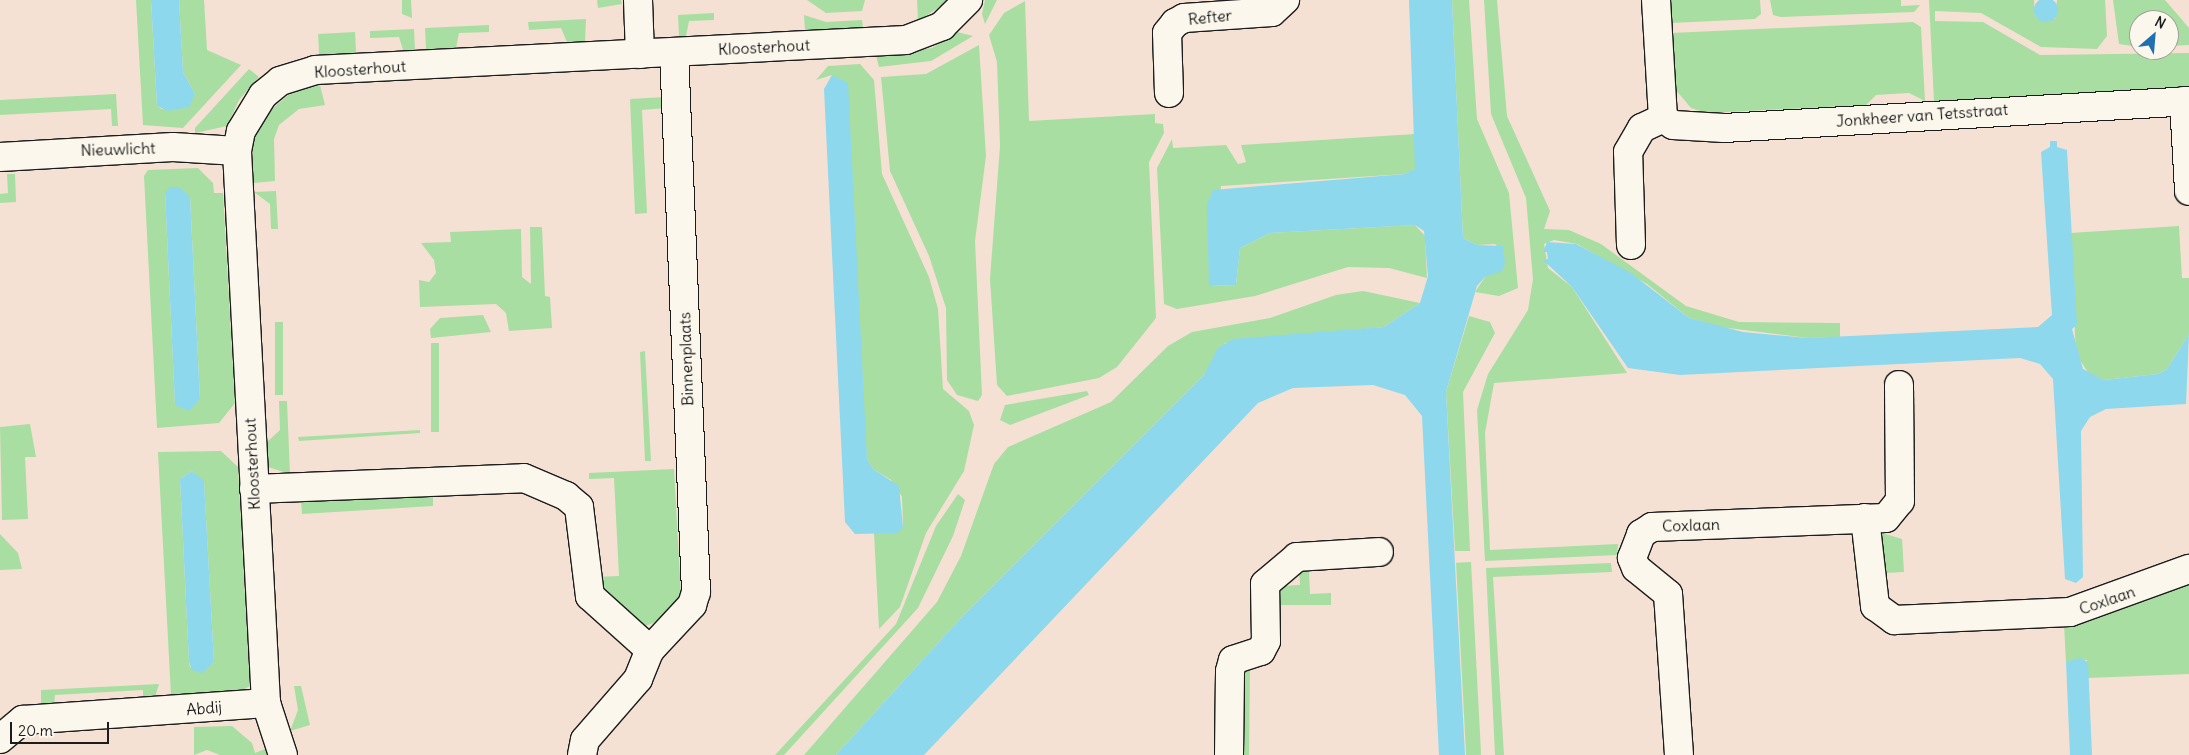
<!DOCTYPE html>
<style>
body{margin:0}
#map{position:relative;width:2189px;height:755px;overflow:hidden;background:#f4e1d4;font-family:Delius,sans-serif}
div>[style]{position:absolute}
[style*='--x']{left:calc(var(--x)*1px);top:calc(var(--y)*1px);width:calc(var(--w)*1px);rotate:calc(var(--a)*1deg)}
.green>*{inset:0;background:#a8dea1;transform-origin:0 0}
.water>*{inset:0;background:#8dd8ed}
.round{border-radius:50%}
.roads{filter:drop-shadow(1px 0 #1c1c1c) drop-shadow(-1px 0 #1c1c1c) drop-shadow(0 1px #1c1c1c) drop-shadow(0 -1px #1c1c1c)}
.minor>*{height:28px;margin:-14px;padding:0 14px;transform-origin:14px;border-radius:14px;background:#fbf7ec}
span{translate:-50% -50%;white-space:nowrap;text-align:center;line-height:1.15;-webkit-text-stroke:4px #fbf7ec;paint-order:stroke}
.street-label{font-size:16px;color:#1c1c1c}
.north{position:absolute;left:2129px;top:10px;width:50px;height:50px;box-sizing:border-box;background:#fbf7ec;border:1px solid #a29f99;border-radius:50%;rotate:27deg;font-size:14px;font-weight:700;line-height:20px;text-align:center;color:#1c1c1c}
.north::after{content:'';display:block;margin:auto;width:18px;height:22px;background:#1f6fb2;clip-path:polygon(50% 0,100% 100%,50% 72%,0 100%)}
.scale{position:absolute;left:10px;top:722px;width:99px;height:22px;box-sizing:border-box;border:2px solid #1c1c1c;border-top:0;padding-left:6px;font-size:15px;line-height:18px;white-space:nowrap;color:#1c1c1c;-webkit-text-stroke:4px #fbf7ec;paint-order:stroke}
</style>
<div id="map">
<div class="green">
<div style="clip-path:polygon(136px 0,151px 0,157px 106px,162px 109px,174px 110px,195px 94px,183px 72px,179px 0,204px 0,207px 50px,241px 65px,183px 128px,143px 125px)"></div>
<div style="clip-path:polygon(402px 0,411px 0,412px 18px,402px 14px)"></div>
<div style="clip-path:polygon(597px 0,621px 0,622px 4px,598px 8px)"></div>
<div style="clip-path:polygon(807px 0,865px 0,862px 11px,826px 13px)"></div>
<div style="clip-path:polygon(917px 0,950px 0,918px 21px)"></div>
<div style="clip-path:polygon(985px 0,997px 0,985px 24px,982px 14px)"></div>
<div style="clip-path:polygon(1452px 0,1469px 0,1477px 119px,1509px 193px,1518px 288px,1499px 296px,1475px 292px,1485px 277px,1504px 262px,1504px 253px,1495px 244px,1477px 245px,1463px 238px)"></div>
<div style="clip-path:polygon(1484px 0,1497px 0,1507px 116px,1550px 211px,1544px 229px,1569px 230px,1601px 244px,1686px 306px,1739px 322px,1840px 323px,1840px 337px,1808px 338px,1720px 327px,1689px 318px,1647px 284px,1577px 244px,1554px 240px,1544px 244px,1548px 268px,1572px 287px,1627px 373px,1494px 383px,1485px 433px,1490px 550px,1618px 544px,1617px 555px,1485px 561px,1477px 410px,1488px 374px,1528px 310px,1533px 279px,1526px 198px,1491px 114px)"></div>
<div style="clip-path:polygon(1670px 0,1760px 0,1761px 14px,1755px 19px,1671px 23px)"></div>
<div style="clip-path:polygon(1770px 0,1901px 0,1901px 6px,1920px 5px,1914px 12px,1781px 17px,1773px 15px)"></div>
<div style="clip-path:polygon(1929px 0,2034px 0,2035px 16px,2055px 19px,2057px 0,2105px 0,2107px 36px,2097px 49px,2041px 47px,1981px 13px,1935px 11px,1935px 21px,1983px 22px,2040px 55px,2189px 53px,2189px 88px,1934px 102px)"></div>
<div style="clip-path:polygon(2113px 0,2165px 0,2189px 28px,2189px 45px,2169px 46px,2169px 20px,2139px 20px,2139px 47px,2119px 44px)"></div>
<div style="clip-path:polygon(1025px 1px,1029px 121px,1155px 114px,1155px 123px,1163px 124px,1164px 133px,1149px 162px,1156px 318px,1117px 367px,1099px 378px,1007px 396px,997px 385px,990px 279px,1000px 146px,997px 62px,989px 35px,1004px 13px)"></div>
<div style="clip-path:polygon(714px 13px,714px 20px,689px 21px,686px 36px,679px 36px,678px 15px)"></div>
<div style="clip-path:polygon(804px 15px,826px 22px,862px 20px,863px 27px,805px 30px)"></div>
<div style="clip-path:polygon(586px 19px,585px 42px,567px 42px,561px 28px,529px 30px,528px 22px)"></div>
<div style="clip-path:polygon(1913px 22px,1921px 27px,1925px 101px,1909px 93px,1876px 95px,1866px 105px,1707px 113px,1691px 108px,1675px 89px,1671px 33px)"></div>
<div style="clip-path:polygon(489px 25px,489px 32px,459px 33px,456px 48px,426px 49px,425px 28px)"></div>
<div style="clip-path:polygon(414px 29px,415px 50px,403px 50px,399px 37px,370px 38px,370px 31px)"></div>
<div style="left:355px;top:32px;width:21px;height:37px;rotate:87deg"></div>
<div style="clip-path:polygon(957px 32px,973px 36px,931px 61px,879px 67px,876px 55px,932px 48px)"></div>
<div style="clip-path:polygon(979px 45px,986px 156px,975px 241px,982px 395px,978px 401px,957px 395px,947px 380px,946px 308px,929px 256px,890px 171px,881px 77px,926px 74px)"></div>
<div style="clip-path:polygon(860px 64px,874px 80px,882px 174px,929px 277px,938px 309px,943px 389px,969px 411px,974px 425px,964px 471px,926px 533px,900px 607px,879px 629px,874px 533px,903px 528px,902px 497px,891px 480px,873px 469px,867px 459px,832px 75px,816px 80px,828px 66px)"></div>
<div style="clip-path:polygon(249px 69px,259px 77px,239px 100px,227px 126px,195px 133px,195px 128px)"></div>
<div style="clip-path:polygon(320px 85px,325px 105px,299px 109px,279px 125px,274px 139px,275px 181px,253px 183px,253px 142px,269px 111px,291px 93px)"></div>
<div style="clip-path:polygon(116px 94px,118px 126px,112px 126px,111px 109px,0 115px,0 100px)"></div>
<div style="clip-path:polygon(665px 97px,666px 108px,642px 110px,647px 213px,635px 214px,630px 99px)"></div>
<div style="clip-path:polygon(1415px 134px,1416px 170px,1405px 174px,1221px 186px,1210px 286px,1236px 285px,1240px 248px,1270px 233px,1415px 225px,1425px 236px,1427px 278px,1389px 268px,1348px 267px,1255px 296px,1177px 309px,1164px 304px,1157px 168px,1172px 139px,1173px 148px,1226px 145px,1238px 164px,1246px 162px,1241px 145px)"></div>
<div style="clip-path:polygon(evenodd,198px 168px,213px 183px,214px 193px,223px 193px,235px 403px,219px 423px,157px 428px,144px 176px,148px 170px,198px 168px,165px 193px,190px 197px,200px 399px,175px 405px,165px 193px)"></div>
<div style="clip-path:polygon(7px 174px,15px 174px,16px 202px,0 203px,0 194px,8px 193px)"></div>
<div style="clip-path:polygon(276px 191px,278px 229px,271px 229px,270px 204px,254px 192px)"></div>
<div style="clip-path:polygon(2179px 226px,2182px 278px,2189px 278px,2189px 334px,2167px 369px,2158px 374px,2104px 380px,2089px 374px,2076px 354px,2070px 233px)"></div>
<div style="clip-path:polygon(530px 227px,542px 227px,545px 296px,550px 297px,552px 328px,509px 331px,506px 313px,496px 304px,420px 307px,419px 280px,429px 282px,436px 273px,434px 260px,421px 243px,451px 242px,450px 232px,521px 229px,522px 277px,531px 284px)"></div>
<div style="clip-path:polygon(1363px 291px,1420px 303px,1384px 327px,1225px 343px,1204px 375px,960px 619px,836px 755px,804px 755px,937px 602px,961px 556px,994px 464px,1008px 447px,1111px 402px,1168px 346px,1192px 332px,1270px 318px,1336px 295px)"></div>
<div style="clip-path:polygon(483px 315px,491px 332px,431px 338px,430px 329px,440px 318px)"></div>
<div style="clip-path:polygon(1469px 316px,1490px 322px,1495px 333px,1463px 392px,1470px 551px,1455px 551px,1446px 392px)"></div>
<div style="left:275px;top:322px;width:8px;height:73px"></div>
<div style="left:431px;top:343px;width:8px;height:89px"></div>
<div style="clip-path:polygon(645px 351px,651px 461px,645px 461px,640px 352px)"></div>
<div style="clip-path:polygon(1087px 391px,1089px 395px,1010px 425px,1000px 420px,1005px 405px)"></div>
<div style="clip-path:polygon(279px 401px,287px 401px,290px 474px,268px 467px,267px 442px,280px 430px)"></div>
<div style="clip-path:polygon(30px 424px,36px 457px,25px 457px,28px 519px,2px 520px,0 427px)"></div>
<div style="clip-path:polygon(420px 430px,420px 433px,299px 441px,298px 437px)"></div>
<div style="clip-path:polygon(evenodd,221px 451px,238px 467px,250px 686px,228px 698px,176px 698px,171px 695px,158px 452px,221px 451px,192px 471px,204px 482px,214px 662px,202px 672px,190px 667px,189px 662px,180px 479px,192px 471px)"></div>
<div style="clip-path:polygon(674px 469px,681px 595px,659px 621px,642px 627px,602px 598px,595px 577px,619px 576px,614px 478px,589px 479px,589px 473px)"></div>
<div style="clip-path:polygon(427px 491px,433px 496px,433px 506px,302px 514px,301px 499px)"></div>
<div style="clip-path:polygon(958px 494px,965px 500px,953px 536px,918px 608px,784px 755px,775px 755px,896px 624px,936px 526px)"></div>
<div style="clip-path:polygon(1882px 533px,1902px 539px,1904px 572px,1884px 573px)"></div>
<div style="clip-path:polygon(0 534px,18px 553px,22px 569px,0 570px)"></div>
<div style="left:1471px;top:562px;width:193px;height:15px;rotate:87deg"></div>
<div style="clip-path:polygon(1611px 563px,1612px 572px,1493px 577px,1504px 755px,1495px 755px,1486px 568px)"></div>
<div style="clip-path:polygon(1299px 570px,1309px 570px,1310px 594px,1331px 593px,1331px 605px,1277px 605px,1275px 592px,1283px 586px,1300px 585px)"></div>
<div style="clip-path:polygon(2189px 583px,2189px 674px,2088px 678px,2087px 660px,2066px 662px,2064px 625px,2088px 622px)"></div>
<div style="clip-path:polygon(1250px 668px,1249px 755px,1240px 755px,1243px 674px)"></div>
<div style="clip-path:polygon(159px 684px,154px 700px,143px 700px,143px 690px,55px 695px,54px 705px,41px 705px,41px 690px)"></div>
<div style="clip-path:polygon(294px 686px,301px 686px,310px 725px,290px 731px,298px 710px)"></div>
<div style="clip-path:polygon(232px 726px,252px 743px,255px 753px,265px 749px,268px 755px,220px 755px,207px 750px,194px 755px,194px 727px)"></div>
</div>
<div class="water">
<div class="round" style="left:2034px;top:-2px;width:24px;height:24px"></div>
<div style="clip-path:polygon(151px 0,179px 0,183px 72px,195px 94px,189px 107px,168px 111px,157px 106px)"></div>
<div style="clip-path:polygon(1409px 0,1452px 0,1463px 238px,1477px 245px,1503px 246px,1505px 263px,1502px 271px,1485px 277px,1477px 286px,1446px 392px,1465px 755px,1439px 755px,1422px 416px,1405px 395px,1373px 385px,1293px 388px,1258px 403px,924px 755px,836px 755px,960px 619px,1204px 375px,1218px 348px,1233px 339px,1384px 327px,1420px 303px,1428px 276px,1424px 231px,1415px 225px,1270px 233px,1240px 248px,1236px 285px,1209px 286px,1207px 204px,1213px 190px,1405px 174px,1415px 169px)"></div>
<div style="clip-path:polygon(832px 75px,848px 83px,867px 459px,873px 469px,899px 486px,903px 528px,897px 533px,855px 534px,845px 522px,824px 89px)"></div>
<div style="clip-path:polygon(2050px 141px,2057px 141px,2057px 147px,2067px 150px,2077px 325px,2072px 329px,2083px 369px,2104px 380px,2158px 374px,2167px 369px,2189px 334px,2186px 404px,2106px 409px,2090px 417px,2081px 431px,2083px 577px,2076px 583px,2065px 579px,2053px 379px,2040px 364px,2020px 358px,1680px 375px,1628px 368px,1572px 287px,1543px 260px,1548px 259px,1547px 252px,1543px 252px,1547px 242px,1576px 244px,1631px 273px,1689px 318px,1743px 332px,1808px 338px,2038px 327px,2052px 315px,2041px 152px,2050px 147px)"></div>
<div style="clip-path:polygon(170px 187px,179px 187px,190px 197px,200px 399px,189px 411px,175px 405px,165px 193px)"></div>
<div style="clip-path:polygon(192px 471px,204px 481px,214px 662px,202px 673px,192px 670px,189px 662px,180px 479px)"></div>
<div style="clip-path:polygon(2080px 658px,2088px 662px,2092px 755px,2070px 755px,2066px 662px)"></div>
</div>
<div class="roads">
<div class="minor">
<div style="--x:638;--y:0;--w:54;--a:87.9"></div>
<div style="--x:1656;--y:0;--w:118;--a:86.6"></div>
<div style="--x:1663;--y:118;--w:12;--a:35"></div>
<div style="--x:1673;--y:125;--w:51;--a:3.4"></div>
<div style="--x:1724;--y:128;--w:466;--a:-3.3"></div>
<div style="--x:1169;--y:93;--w:60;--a:-91.9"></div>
<div style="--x:1167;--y:33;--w:13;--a:-51"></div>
<div style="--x:1175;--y:23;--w:10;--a:-29"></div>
<div style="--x:1184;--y:18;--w:88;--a:-3.9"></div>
<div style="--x:1272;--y:12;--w:18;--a:-43"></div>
<div style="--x:2184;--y:101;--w:90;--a:86.8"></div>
<div style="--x:0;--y:157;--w:173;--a:-3.3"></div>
<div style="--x:173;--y:147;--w:64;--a:3.6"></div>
<div style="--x:1631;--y:245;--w:93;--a:-91.8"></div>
<div style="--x:1628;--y:152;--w:28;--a:-60"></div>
<div style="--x:1642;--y:128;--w:23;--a:-25"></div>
<div style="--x:254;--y:489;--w:270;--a:-2.3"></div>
<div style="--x:524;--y:478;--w:46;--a:23.2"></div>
<div style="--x:566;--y:496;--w:17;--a:40"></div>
<div style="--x:579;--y:507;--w:90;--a:83"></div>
<div style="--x:590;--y:596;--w:81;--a:42"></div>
<div style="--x:1865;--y:518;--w:89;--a:83.5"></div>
<div style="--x:1875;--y:606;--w:24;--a:36"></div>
<div style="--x:1894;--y:620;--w:176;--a:-2.6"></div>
<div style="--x:2070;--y:612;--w:127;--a:-19.9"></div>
<div style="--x:0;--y:739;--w:30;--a:-40"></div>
<div style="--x:23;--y:720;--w:244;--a:-4"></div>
<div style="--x:283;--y:755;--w:55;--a:-108.1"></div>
<div style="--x:266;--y:703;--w:553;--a:-93.01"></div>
<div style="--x:237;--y:151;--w:20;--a:-79"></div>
<div style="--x:241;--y:131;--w:42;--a:-58.6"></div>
<div style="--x:263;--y:95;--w:22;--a:-39"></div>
<div style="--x:280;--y:81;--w:37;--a:-17"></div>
<div style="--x:315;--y:70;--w:592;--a:-2.91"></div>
<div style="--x:906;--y:40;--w:39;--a:-21"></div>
<div style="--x:942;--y:26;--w:37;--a:-45"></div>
<div style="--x:582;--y:755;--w:15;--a:-79"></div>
<div style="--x:585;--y:740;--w:81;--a:-49"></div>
<div style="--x:638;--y:679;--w:31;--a:-68"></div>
<div style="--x:650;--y:650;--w:62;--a:-47"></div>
<div style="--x:692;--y:605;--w:14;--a:-73"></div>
<div style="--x:696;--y:592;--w:540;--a:-92.33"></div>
<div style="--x:1229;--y:755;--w:84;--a:-89.3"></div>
<div style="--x:1230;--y:671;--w:11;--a:-75"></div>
<div style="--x:1233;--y:660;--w:29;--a:-18"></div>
<div style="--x:1261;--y:651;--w:11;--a:-63"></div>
<div style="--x:1266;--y:641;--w:57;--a:-91"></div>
<div style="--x:1265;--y:584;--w:42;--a:-40.2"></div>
<div style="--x:1297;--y:557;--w:82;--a:-3.5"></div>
<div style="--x:1679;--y:755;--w:161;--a:-93.9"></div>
<div style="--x:1668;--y:594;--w:41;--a:-140.9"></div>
<div style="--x:1636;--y:568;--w:11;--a:-112"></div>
<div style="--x:1632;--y:558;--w:26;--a:-69"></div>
<div style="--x:1641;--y:534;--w:13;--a:-32"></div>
<div style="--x:1652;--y:527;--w:234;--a:-2.2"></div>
<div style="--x:1886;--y:518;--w:22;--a:-51"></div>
<div style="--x:1900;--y:501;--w:116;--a:-90.5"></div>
</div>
</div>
<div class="street-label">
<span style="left:1210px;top:17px;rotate:-6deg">Refter</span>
<span style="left:764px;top:47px;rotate:-3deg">Kloosterhout</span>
<span style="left:360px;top:69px;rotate:-4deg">Kloosterhout</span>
<span style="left:1922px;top:115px;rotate:-4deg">Jonkheer van Tetsstraat</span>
<span style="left:118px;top:149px;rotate:-2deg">Nieuwlicht</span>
<span style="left:686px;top:359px;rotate:-92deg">Binnenplaats</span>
<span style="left:252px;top:464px;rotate:-93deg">Kloosterhout</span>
<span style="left:1691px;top:525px;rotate:-2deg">Coxlaan</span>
<span style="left:2107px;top:600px;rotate:-19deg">Coxlaan</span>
<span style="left:204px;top:708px;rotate:-5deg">Abdij</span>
</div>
<div class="north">N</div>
<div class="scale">20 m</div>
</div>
